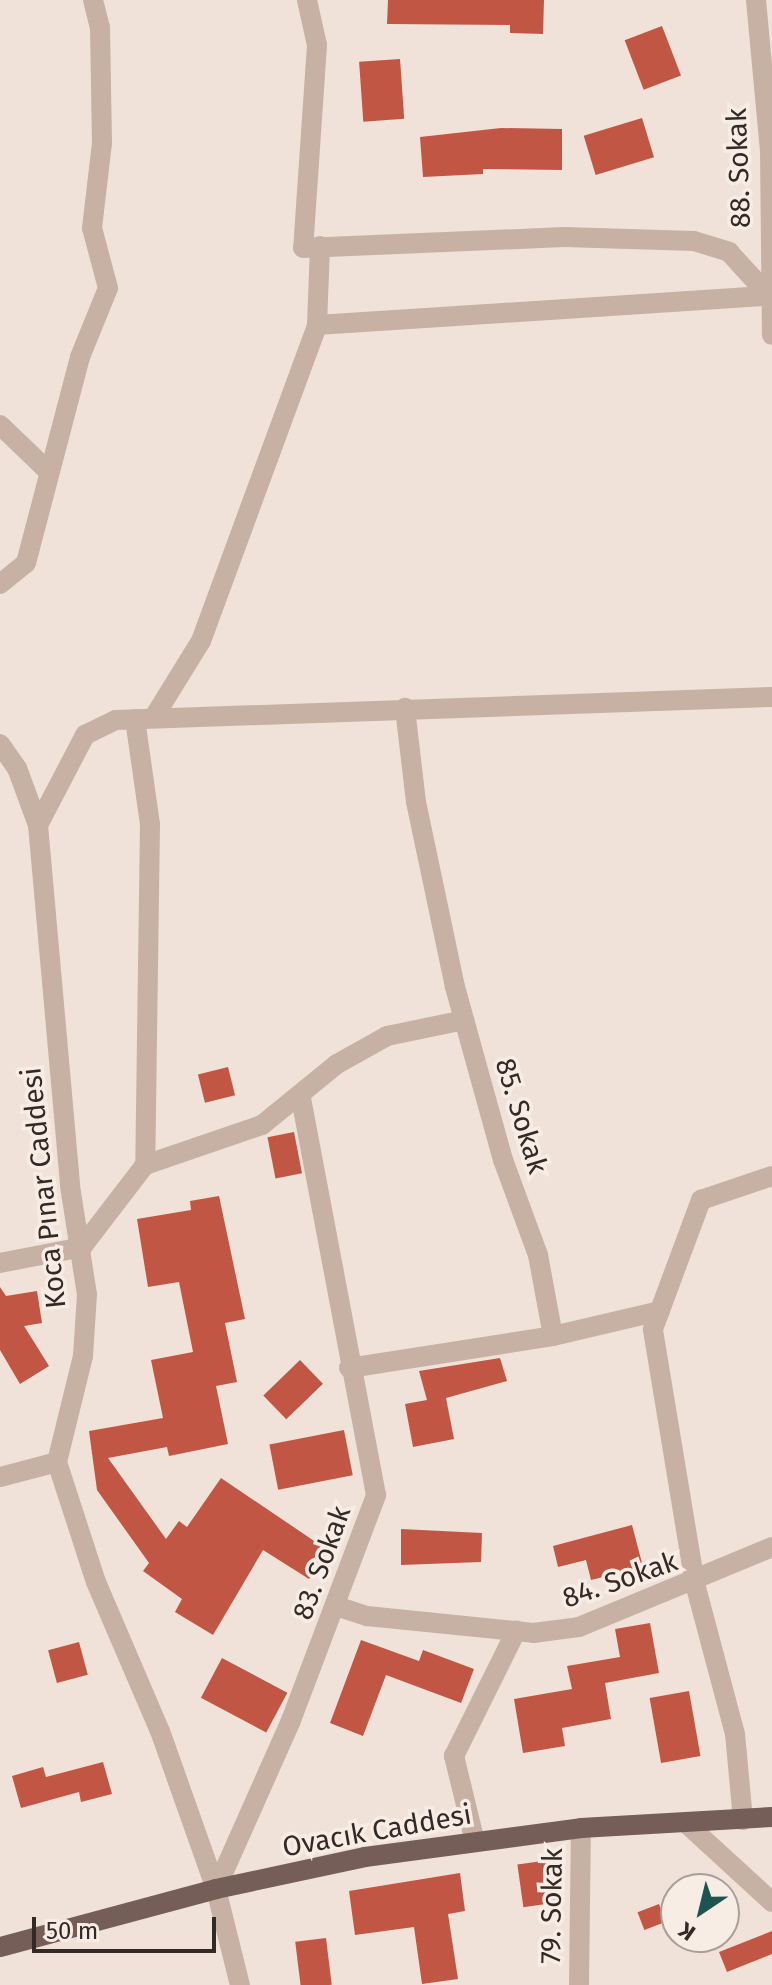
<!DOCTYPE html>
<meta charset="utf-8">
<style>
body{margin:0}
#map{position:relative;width:772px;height:1985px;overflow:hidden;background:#f0e2d8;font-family:"Fira Sans",sans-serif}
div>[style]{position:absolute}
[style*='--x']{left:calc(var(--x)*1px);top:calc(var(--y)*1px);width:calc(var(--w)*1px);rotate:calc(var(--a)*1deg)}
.building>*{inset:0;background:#c25645;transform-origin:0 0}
.minor>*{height:20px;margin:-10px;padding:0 10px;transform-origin:10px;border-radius:10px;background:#c7b1a5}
.major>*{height:20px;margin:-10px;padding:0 10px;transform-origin:10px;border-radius:10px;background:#755e58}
span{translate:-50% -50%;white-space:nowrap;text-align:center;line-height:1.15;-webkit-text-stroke:7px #f8ede4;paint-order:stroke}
.street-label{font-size:28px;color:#332926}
.north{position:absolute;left:660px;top:1873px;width:80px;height:80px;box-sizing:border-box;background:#f8ede4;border:2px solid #a99f98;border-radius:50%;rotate:215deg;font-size:22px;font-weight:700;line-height:32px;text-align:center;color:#332926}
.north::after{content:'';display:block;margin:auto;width:28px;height:36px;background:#1d5351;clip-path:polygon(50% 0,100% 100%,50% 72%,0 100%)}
.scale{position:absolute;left:32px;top:1917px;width:184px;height:36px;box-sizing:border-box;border:4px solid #332926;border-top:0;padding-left:10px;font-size:24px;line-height:28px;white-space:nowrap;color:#332926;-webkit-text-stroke:6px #f8ede4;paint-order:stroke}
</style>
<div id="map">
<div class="building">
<div style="clip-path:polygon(388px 0,544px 0,543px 34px,510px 33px,510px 25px,387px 24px)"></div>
<div style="left:662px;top:26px;width:53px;height:40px;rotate:69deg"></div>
<div style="left:400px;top:59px;width:60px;height:41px;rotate:86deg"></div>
<div style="left:642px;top:118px;width:41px;height:61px;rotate:73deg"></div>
<div style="clip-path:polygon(501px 128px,562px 129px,562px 170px,483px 169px,483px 174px,423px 177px,420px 137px)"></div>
<div style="left:228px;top:1067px;width:29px;height:31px;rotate:76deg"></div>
<div style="left:294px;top:1132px;width:42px;height:27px;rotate:79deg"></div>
<div style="clip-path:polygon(219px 1196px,245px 1319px,225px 1323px,237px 1382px,216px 1386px,228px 1444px,169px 1456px,167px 1447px,108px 1458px,166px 1539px,179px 1521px,187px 1527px,221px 1478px,329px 1551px,309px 1579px,263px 1550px,213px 1635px,175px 1612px,182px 1599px,143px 1571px,149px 1563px,97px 1490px,89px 1431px,163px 1418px,151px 1360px,193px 1352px,179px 1282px,148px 1287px,137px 1219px,191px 1210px,190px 1201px)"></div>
<div style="clip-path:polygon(0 1287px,6px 1296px,37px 1291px,42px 1323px,24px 1326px,49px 1366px,20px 1384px,0 1350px)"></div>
<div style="clip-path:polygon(500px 1358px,507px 1381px,446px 1398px,454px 1439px,413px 1447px,405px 1404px,427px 1400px,419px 1371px)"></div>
<div style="left:300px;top:1360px;width:33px;height:51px;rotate:46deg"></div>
<div style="left:344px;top:1430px;width:46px;height:76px;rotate:79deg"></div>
<div style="clip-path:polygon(632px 1525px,643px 1567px,591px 1580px,586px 1560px,558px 1567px,553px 1546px)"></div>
<div style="clip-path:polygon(401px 1529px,482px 1533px,481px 1562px,401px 1565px)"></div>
<div style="clip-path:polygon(650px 1623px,659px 1673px,605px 1683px,611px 1719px,562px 1728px,565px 1746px,523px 1753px,514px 1699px,572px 1689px,567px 1666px,620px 1657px,615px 1629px)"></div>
<div style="clip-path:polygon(361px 1640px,419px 1661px,423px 1650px,474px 1669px,461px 1703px,386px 1675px,363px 1736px,330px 1723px)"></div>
<div style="left:79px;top:1642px;width:34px;height:32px;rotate:75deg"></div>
<div style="left:222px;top:1658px;width:74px;height:45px;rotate:28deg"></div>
<div style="left:689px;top:1691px;width:66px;height:40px;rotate:80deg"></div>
<div style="clip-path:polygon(103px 1762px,112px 1794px,81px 1802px,79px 1792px,21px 1808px,12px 1776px,43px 1767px,46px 1777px)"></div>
<div style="left:557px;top:1859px;width:43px;height:40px;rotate:82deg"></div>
<div style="clip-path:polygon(460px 1873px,465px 1911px,448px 1914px,458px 1979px,422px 1984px,414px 1927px,355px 1935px,349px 1891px)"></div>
<div style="left:659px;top:1904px;width:19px;height:23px;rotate:69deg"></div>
<div style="clip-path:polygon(772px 1931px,772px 1954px,727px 1972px,719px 1952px)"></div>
<div style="left:326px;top:1938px;width:47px;height:31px;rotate:83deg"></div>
</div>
<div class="minor">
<div style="--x:307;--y:0;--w:46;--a:77.5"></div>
<div style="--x:317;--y:45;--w:203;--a:93.9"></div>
<div style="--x:303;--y:248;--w:261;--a:-2.4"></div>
<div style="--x:564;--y:237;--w:130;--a:1.8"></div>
<div style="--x:694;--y:241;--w:37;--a:17"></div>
<div style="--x:729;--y:252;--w:59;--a:47.7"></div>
<div style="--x:756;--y:0;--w:151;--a:84.7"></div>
<div style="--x:770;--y:150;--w:185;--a:89.4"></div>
<div style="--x:317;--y:325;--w:453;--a:-3.7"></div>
<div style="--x:0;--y:425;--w:68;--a:43.8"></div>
<div style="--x:0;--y:584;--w:33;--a:-39"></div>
<div style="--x:26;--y:563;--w:213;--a:-75.3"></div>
<div style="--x:80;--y:357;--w:74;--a:-67.9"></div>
<div style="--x:108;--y:288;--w:62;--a:-104.9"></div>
<div style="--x:92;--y:228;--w:86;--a:-83.3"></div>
<div style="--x:102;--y:143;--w:115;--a:-91"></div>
<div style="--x:100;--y:28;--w:29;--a:-104"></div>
<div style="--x:154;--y:717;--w:89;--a:-58.3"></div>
<div style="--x:201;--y:641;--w:337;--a:-69.8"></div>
<div style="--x:317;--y:325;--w:79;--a:-87.8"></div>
<div style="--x:135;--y:719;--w:106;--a:81.9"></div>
<div style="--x:150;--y:824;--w:341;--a:90.8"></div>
<div style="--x:0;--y:744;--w:29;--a:55"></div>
<div style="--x:17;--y:768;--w:61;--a:69.8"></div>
<div style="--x:38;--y:825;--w:362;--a:84.9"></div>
<div style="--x:70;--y:1186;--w:109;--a:81.1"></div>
<div style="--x:87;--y:1294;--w:62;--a:93.7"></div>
<div style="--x:83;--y:1356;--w:109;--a:103.8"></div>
<div style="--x:57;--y:1462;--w:126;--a:72"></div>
<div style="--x:96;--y:1582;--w:162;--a:66.8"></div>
<div style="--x:160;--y:1731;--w:168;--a:70.5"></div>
<div style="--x:216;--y:1889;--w:99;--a:76"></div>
<div style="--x:38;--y:825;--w:102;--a:-62.4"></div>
<div style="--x:85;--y:735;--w:34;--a:-26"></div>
<div style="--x:116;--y:720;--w:656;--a:-2.01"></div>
<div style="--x:0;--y:1263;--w:84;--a:-11"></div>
<div style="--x:82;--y:1247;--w:103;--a:-52.5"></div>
<div style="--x:145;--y:1165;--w:124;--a:-18.9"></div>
<div style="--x:262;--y:1125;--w:97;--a:-39.1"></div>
<div style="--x:337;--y:1064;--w:57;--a:-29.2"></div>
<div style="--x:387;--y:1036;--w:79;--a:-11.7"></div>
<div style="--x:553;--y:1336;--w:110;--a:-13.2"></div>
<div style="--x:349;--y:1368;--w:206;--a:-8.9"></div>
<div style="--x:553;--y:1336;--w:82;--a:-100.5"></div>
<div style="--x:538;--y:1255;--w:101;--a:-110.2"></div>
<div style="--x:503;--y:1160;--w:180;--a:-105.5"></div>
<div style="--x:455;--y:987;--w:189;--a:-101.9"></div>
<div style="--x:416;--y:802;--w:95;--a:-96.7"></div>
<div style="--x:0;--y:1477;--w:59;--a:-14.7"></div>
<div style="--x:336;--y:1606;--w:33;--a:18"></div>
<div style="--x:367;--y:1616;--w:167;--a:5.8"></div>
<div style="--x:533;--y:1633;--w:46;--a:-7.4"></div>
<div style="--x:579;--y:1627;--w:209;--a:-22.5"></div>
<div style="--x:743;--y:1820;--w:86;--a:-95.3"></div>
<div style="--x:735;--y:1734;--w:155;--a:-104.9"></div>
<div style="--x:695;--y:1584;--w:258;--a:-99.4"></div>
<div style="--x:653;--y:1329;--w:138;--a:-69.6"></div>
<div style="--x:701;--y:1200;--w:75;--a:-18.7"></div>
<div style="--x:688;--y:1825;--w:114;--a:42.5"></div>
<div style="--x:475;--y:1842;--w:89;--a:-103.7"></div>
<div style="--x:454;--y:1756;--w:140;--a:-63.6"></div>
<div style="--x:216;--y:1889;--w:182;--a:-66"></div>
<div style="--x:290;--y:1723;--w:244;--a:-69.3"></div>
<div style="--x:376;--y:1495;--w:404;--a:-100.7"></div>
<div style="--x:579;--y:1985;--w:157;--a:-89.3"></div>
</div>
<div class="major">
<div style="--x:0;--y:1947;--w:224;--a:-15"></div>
<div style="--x:216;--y:1889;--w:152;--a:-12.1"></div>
<div style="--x:365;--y:1857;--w:218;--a:-7.6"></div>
<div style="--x:581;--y:1828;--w:191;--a:-3.3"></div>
</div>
<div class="street-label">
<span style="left:739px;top:168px;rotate:-92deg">88. Sokak</span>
<span style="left:521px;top:1116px;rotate:73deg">85. Sokak</span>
<span style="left:44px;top:1188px;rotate:-96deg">Koca Pınar Caddesi</span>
<span style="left:322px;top:1563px;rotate:-70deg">83. Sokak</span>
<span style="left:620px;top:1580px;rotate:-19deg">84. Sokak</span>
<span style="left:377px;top:1831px;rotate:-10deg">Ovacık Caddesi</span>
<span style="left:552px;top:1906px;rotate:-89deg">79. Sokak</span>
</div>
<div class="north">K</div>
<div class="scale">50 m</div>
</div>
